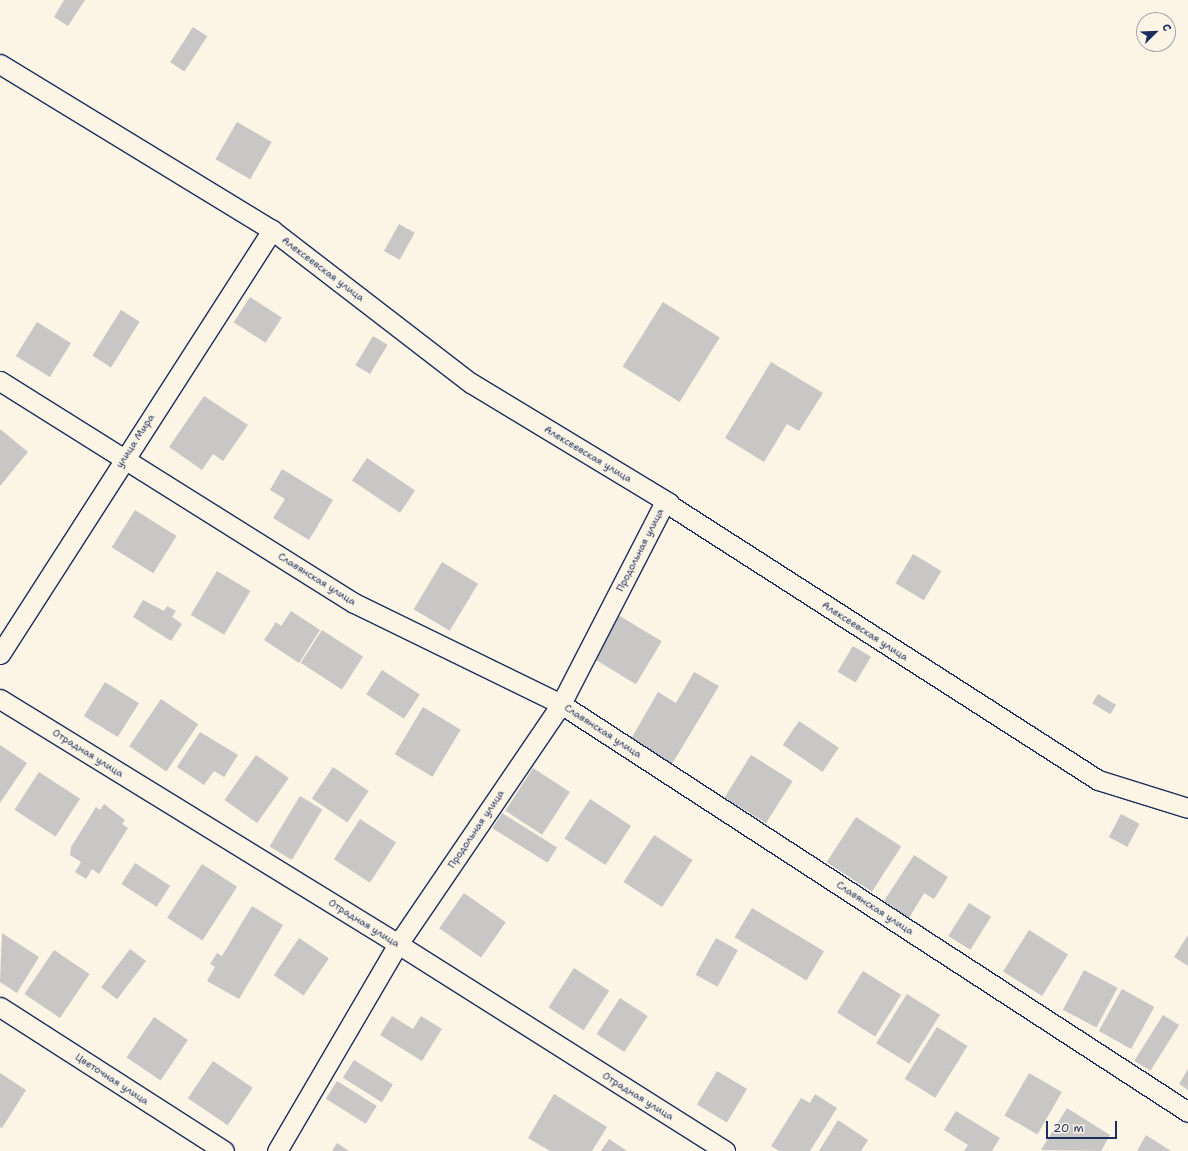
<!DOCTYPE html>
<meta charset="utf-8">
<style>
body{margin:0}
#map{position:relative;width:1188px;height:1151px;overflow:hidden;background:#fcf5e5;font-family:"Shantell Sans",sans-serif}
div>[style]{position:absolute}
[style*='--x']{left:calc(var(--x)*1px);top:calc(var(--y)*1px);width:calc(var(--w)*1px);rotate:calc(var(--a)*1deg)}
.building>*{inset:0;background:#c8c7c6;transform-origin:0 0}
.roads{filter:drop-shadow(1px 0 #1b2f5e) drop-shadow(-1px 0 #1b2f5e) drop-shadow(0 1px #1b2f5e) drop-shadow(0 -1px #1b2f5e)}
.minor>*{height:19px;margin:-9.5px;padding:0 9.5px;transform-origin:9.5px;border-radius:9.5px;background:#fcf5e5}
span{translate:-50% -50%;white-space:nowrap;text-align:center;line-height:1.15;-webkit-text-stroke:3.5px #fcf5e5;paint-order:stroke}
.street-label{font-size:10px;color:#1b2f5e}
.north{position:absolute;left:1136px;top:12px;width:40px;height:40px;box-sizing:border-box;background:#fcf5e5;border:1px solid #a2a6af;border-radius:50%;rotate:67deg;font-size:11px;font-weight:700;line-height:16px;text-align:center;color:#1b2f5e}
.north::after{content:'';display:block;margin:auto;width:14px;height:18px;background:#1b2f5e;clip-path:polygon(50% 0,100% 100%,50% 72%,0 100%)}
.scale{position:absolute;left:1046px;top:1121px;width:71px;height:18px;box-sizing:border-box;border:2px solid #1b2f5e;border-top:0;padding-left:5px;font-size:12px;line-height:14px;white-space:nowrap;color:#1b2f5e;-webkit-text-stroke:3px #fcf5e5;paint-order:stroke}
</style>
<div id="map">
<div class="building">
<div style="clip-path:polygon(64px 0,85px 0,68px 26px,54px 17px)"></div>
<div style="left:193px;top:27px;width:17px;height:42px;rotate:33deg"></div>
<div style="left:237px;top:122px;width:40px;height:43px;rotate:30deg"></div>
<div style="left:399px;top:224px;width:18px;height:31px;rotate:29deg"></div>
<div style="left:250px;top:297px;width:38px;height:30px;rotate:33deg"></div>
<div style="left:663px;top:302px;width:67px;height:76px;rotate:32deg"></div>
<div style="left:121px;top:310px;width:22px;height:54px;rotate:32deg"></div>
<div style="left:37px;top:322px;width:40px;height:40px;rotate:32deg"></div>
<div style="left:373px;top:336px;width:17px;height:34px;rotate:31deg"></div>
<div style="clip-path:polygon(771px 362px,823px 393px,799px 431px,787px 424px,764px 462px,725px 438px)"></div>
<div style="clip-path:polygon(204px 396px,248px 425px,223px 461px,213px 454px,202px 470px,169px 447px)"></div>
<div style="clip-path:polygon(0 429px,28px 452px,0 486px)"></div>
<div style="left:367px;top:458px;width:58px;height:27px;rotate:34deg"></div>
<div style="clip-path:polygon(282px 469px,333px 500px,309px 540px,273px 518px,285px 499px,270px 490px)"></div>
<div style="left:135px;top:510px;width:49px;height:44px;rotate:32deg"></div>
<div style="left:913px;top:554px;width:33px;height:34px;rotate:31deg"></div>
<div style="left:442px;top:562px;width:42px;height:55px;rotate:31deg"></div>
<div style="left:217px;top:571px;width:39px;height:51px;rotate:31deg"></div>
<div style="clip-path:polygon(143px 600px,164px 611px,167px 606px,176px 611px,172px 617px,182px 624px,171px 641px,133px 617px)"></div>
<div style="clip-path:polygon(291px 611px,320px 630px,299px 663px,264px 640px,276px 622px,281px 626px)"></div>
<div style="left:618px;top:615px;width:51px;height:50px;rotate:31deg"></div>
<div style="left:322px;top:630px;width:49px;height:39px;rotate:33deg"></div>
<div style="left:853px;top:646px;width:21px;height:30px;rotate:31deg"></div>
<div style="left:382px;top:670px;width:45px;height:29px;rotate:33deg"></div>
<div style="clip-path:polygon(694px 672px,719px 686px,672px 764px,631px 739px,658px 692px,676px 703px)"></div>
<div style="left:105px;top:682px;width:40px;height:40px;rotate:32deg"></div>
<div style="left:1098px;top:694px;width:21px;height:11px;rotate:31deg"></div>
<div style="left:161px;top:699px;width:45px;height:57px;rotate:34deg"></div>
<div style="left:423px;top:707px;width:44px;height:55px;rotate:31deg"></div>
<div style="left:799px;top:721px;width:48px;height:29px;rotate:34deg"></div>
<div style="clip-path:polygon(200px 732px,238px 755px,224px 777px,214px 771px,204px 785px,177px 767px)"></div>
<div style="clip-path:polygon(0 745px,27px 763px,0 803px)"></div>
<div style="left:256px;top:755px;width:40px;height:55px;rotate:35deg"></div>
<div style="left:751px;top:755px;width:49px;height:50px;rotate:32deg"></div>
<div style="left:333px;top:767px;width:43px;height:38px;rotate:34deg"></div>
<div style="left:533px;top:768px;width:44px;height:51px;rotate:33deg"></div>
<div style="left:39px;top:772px;width:49px;height:45px;rotate:33deg"></div>
<div style="left:300px;top:796px;width:26px;height:59px;rotate:31deg"></div>
<div style="left:590px;top:799px;width:49px;height:47px;rotate:33deg"></div>
<div style="clip-path:polygon(104px 804px,125px 820px,122px 824px,128px 828px,99px 874px,92px 869px,86px 879px,75px 872px,81px 862px,70px 855px,71px 847px,96px 807px,100px 810px)"></div>
<div style="left:502px;top:813px;width:65px;height:18px;rotate:32deg"></div>
<div style="left:1121px;top:814px;width:21px;height:26px;rotate:28deg"></div>
<div style="left:856px;top:817px;width:54px;height:54px;rotate:33deg"></div>
<div style="left:360px;top:819px;width:43px;height:48px;rotate:33deg"></div>
<div style="left:654px;top:835px;width:46px;height:56px;rotate:33deg"></div>
<div style="clip-path:polygon(914px 855px,948px 877px,934px 899px,924px 893px,909px 918px,884px 901px)"></div>
<div style="left:135px;top:863px;width:42px;height:25px;rotate:33deg"></div>
<div style="left:202px;top:864px;width:42px;height:64px;rotate:33deg"></div>
<div style="left:464px;top:893px;width:51px;height:43px;rotate:35deg"></div>
<div style="left:969px;top:903px;width:26px;height:39px;rotate:32deg"></div>
<div style="clip-path:polygon(252px 906px,283px 925px,239px 999px,207px 981px,215px 967px,210px 964px,217px 953px,222px 956px)"></div>
<div style="left:752px;top:908px;width:84px;height:34px;rotate:31deg"></div>
<div style="left:1029px;top:930px;width:46px;height:49px;rotate:32deg"></div>
<div style="clip-path:polygon(2px 933px,39px 957px,17px 993px,0 982px)"></div>
<div style="clip-path:polygon(1188px 935px,1188px 966px,1174px 957px)"></div>
<div style="left:299px;top:938px;width:36px;height:45px;rotate:34deg"></div>
<div style="left:716px;top:938px;width:25px;height:42px;rotate:29deg"></div>
<div style="left:130px;top:949px;width:20px;height:48px;rotate:37deg"></div>
<div style="left:54px;top:950px;width:43px;height:53px;rotate:34deg"></div>
<div style="left:574px;top:968px;width:42px;height:47px;rotate:33deg"></div>
<div style="left:1084px;top:970px;width:38px;height:45px;rotate:28deg"></div>
<div style="left:863px;top:971px;width:45px;height:49px;rotate:32deg"></div>
<div style="left:1122px;top:989px;width:37px;height:48px;rotate:29deg"></div>
<div style="left:907px;top:994px;width:39px;height:58px;rotate:32deg"></div>
<div style="left:620px;top:998px;width:33px;height:43px;rotate:33deg"></div>
<div style="left:1163px;top:1015px;width:19px;height:54px;rotate:32deg"></div>
<div style="clip-path:polygon(392px 1016px,413px 1029px,421px 1016px,442px 1029px,422px 1061px,380px 1035px)"></div>
<div style="left:154px;top:1017px;width:41px;height:49px;rotate:34deg"></div>
<div style="left:937px;top:1027px;width:36px;height:61px;rotate:32deg"></div>
<div style="left:354px;top:1060px;width:46px;height:21px;rotate:32deg"></div>
<div style="left:213px;top:1061px;width:48px;height:45px;rotate:34deg"></div>
<div style="clip-path:polygon(1188px 1069px,1188px 1090px,1179px 1084px)"></div>
<div style="left:717px;top:1071px;width:35px;height:39px;rotate:31deg"></div>
<div style="clip-path:polygon(0 1073px,26px 1090px,2px 1128px,0 1127px)"></div>
<div style="left:1029px;top:1073px;width:38px;height:49px;rotate:30deg"></div>
<div style="left:337px;top:1081px;width:47px;height:21px;rotate:32deg"></div>
<div style="clip-path:polygon(554px 1094px,607px 1127px,592px 1151px,550px 1151px,528px 1138px)"></div>
<div style="clip-path:polygon(815px 1094px,837px 1108px,810px 1151px,779px 1151px,771px 1146px,801px 1098px,810px 1103px)"></div>
<div style="clip-path:polygon(1067px 1108px,1110px 1135px,1101px 1151px,1041px 1150px)"></div>
<div style="clip-path:polygon(956px 1111px,1000px 1138px,992px 1151px,964px 1151px,968px 1145px,944px 1130px)"></div>
<div style="clip-path:polygon(838px 1120px,868px 1140px,861px 1151px,819px 1151px)"></div>
<div style="clip-path:polygon(1146px 1135px,1171px 1151px,1137px 1151px)"></div>
<div style="clip-path:polygon(609px 1139px,627px 1151px,601px 1151px)"></div>
<div style="clip-path:polygon(337px 1143px,349px 1151px,332px 1151px)"></div>
</div>
<div class="roads">
<div class="minor">
<div style="--x:0;--y:64;--w:319;--a:31.4"></div>
<div style="--x:272;--y:230;--w:251;--a:37.6"></div>
<div style="--x:471;--y:383;--w:232;--a:31.2"></div>
<div style="--x:669;--y:503;--w:4;--a:-166"></div>
<div style="--x:665;--y:502;--w:515;--a:32.7"></div>
<div style="--x:1098;--y:780;--w:94;--a:17.3"></div>
<div style="--x:0;--y:381;--w:418;--a:32.1"></div>
<div style="--x:354;--y:603;--w:230;--a:26"></div>
<div style="--x:561;--y:704;--w:748;--a:33.05"></div>
<div style="--x:0;--y:654;--w:504;--a:-57.32"></div>
<div style="--x:0;--y:699;--w:467;--a:31.6"></div>
<div style="--x:398;--y:944;--w:387;--a:32.3"></div>
<div style="--x:0;--y:1007;--w:266;--a:32.7"></div>
<div style="--x:277;--y:1151;--w:240;--a:-59.7"></div>
<div style="--x:398;--y:944;--w:290;--a:-55.8"></div>
<div style="--x:561;--y:704;--w:227;--a:-62.8"></div>
</div>
</div>
<div class="street-label">
<span style="left:323px;top:269px;rotate:37deg">Алексеевская улица</span>
<span style="left:135px;top:441px;rotate:-57deg">улица Мира</span>
<span style="left:588px;top:454px;rotate:31deg">Алексеевская улица</span>
<span style="left:640px;top:550px;rotate:-63deg">Продольная улица</span>
<span style="left:317px;top:579px;rotate:32deg">Славянская улица</span>
<span style="left:865px;top:631px;rotate:33deg">Алексеевская улица</span>
<span style="left:603px;top:731px;rotate:33deg">Славянская улица</span>
<span style="left:88px;top:753px;rotate:32deg">Отрадная улица</span>
<span style="left:476px;top:829px;rotate:-56deg">Продольная улица</span>
<span style="left:875px;top:908px;rotate:33deg">Славянская улица</span>
<span style="left:364px;top:923px;rotate:32deg">Отрадная улица</span>
<span style="left:112px;top:1079px;rotate:33deg">Цветочная улица</span>
<span style="left:638px;top:1096px;rotate:32deg">Отрадная улица</span>
</div>
<div class="north">С</div>
<div class="scale">20 m</div>
</div>
